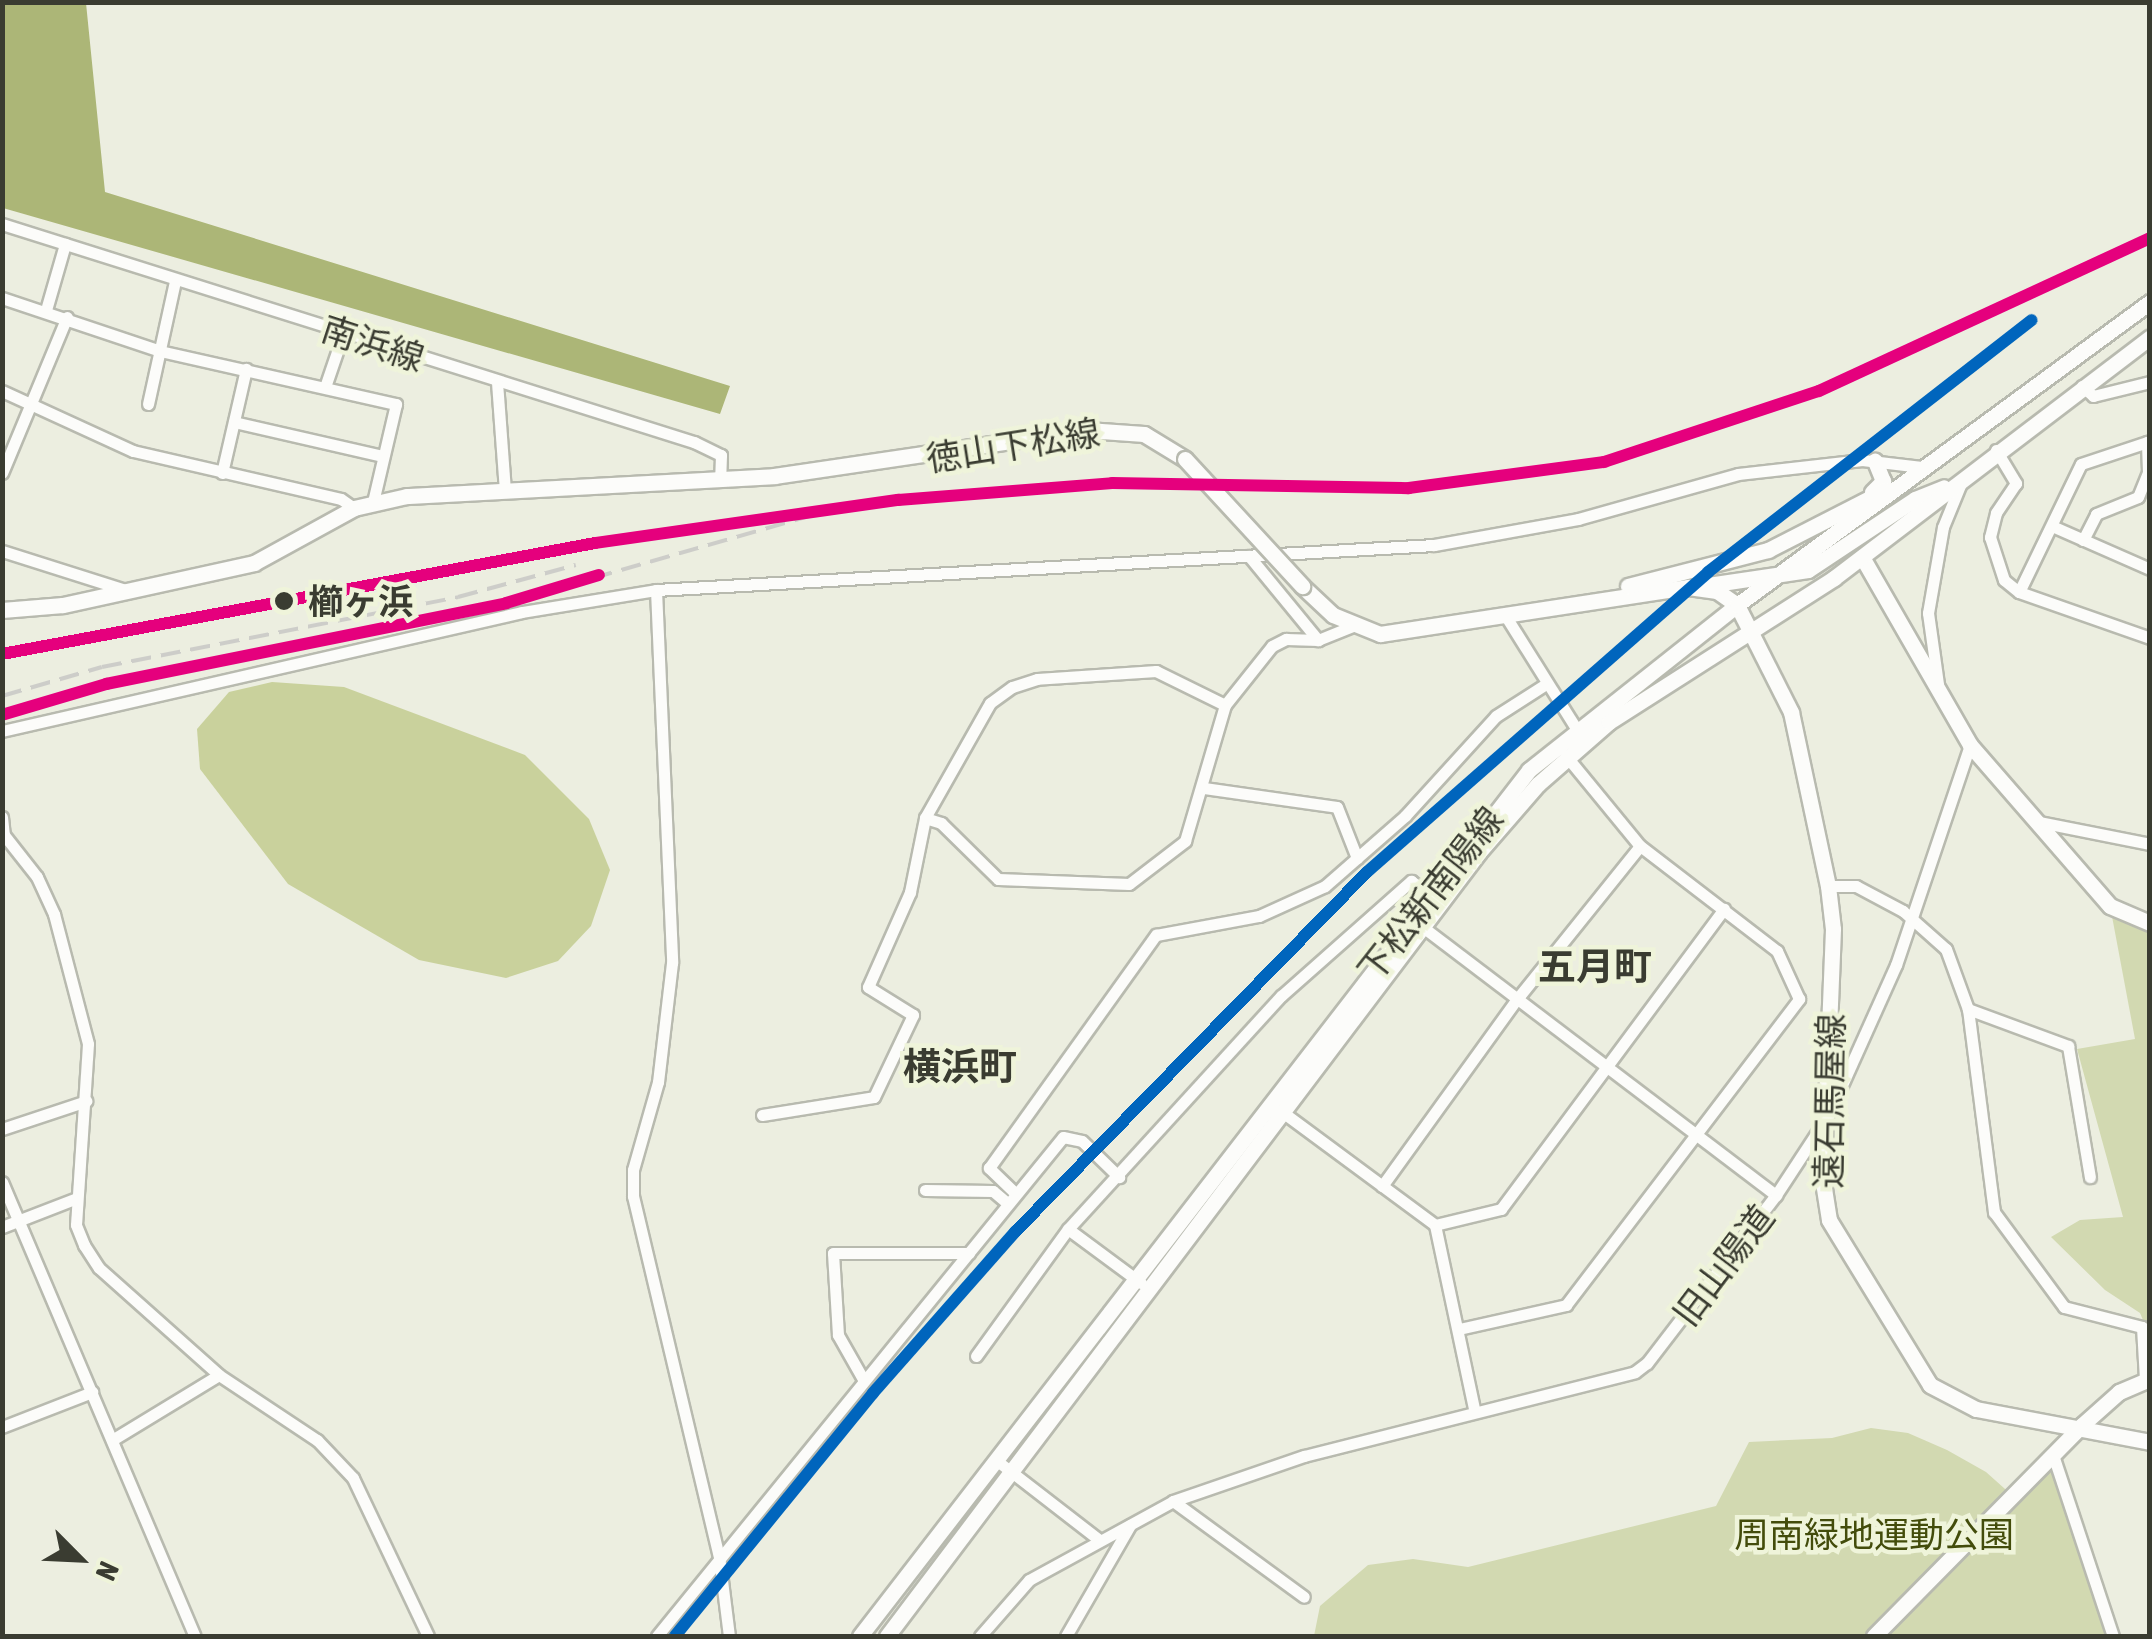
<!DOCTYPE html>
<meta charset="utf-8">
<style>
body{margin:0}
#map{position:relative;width:2152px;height:1639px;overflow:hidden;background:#eceee0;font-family:"Asap Condensed","Noto Sans JP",sans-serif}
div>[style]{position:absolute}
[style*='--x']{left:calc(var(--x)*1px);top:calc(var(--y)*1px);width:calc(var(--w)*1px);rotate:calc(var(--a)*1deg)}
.green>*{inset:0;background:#d2d9b1}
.forest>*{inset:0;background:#c9d19c}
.water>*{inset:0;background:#acb677}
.roads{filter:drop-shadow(2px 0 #b8baaf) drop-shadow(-2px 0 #b8baaf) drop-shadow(0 2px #b8baaf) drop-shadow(0 -2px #b8baaf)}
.street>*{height:11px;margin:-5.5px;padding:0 5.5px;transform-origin:5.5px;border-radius:5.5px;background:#fcfcfa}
.secondary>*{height:15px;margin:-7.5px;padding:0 7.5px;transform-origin:7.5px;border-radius:7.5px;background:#fcfcfa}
.rail>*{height:4px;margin-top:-2px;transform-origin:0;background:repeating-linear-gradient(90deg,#cdcdc9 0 20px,transparent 0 30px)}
.bridges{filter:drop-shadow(2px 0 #b8baaf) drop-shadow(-2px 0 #b8baaf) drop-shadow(0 2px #b8baaf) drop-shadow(0 -2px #b8baaf)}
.secondary-bridge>*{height:15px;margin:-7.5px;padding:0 7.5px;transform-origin:7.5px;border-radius:7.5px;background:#fcfcfa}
.rail-1>*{height:12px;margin:-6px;padding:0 6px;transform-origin:6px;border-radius:6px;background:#e5007d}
.rail-2>*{height:12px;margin:-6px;padding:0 6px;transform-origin:6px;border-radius:6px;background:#0065bd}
.dots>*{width:28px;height:28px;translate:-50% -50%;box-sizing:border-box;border:5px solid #eff4da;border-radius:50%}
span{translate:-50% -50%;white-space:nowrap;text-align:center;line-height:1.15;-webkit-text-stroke:9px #eff4da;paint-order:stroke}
.street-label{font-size:35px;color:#3a3c31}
.stop-label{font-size:35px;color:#3a3c31;font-weight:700}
.left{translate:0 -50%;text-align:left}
.park-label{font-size:35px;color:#434c0b}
.neighbourhood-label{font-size:38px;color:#3a3c31;font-weight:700}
.frame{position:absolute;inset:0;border:5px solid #3a3c31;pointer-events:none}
.north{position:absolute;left:30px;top:1509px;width:100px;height:100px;-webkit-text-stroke:8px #eff4da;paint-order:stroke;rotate:114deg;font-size:28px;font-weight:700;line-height:40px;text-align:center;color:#3a3c31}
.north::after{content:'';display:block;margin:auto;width:35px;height:45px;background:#3a3c31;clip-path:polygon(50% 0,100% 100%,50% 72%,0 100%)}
</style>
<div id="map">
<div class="green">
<div style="clip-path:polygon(2111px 911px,2149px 927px,2149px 1334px,2140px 1313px,2105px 1290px,2051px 1237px,2080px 1220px,2123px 1217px,2077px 1049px,2135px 1039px)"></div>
<div style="clip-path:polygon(1871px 1428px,1908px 1433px,1947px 1450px,1986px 1472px,2014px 1497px,2052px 1456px,2113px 1636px,1314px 1636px,1320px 1606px,1368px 1565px,1413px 1559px,1468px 1567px,1716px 1506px,1749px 1442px,1832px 1438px)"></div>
</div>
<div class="forest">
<div style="clip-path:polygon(272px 682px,344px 687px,525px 755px,589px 819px,610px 870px,591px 926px,558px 961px,506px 978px,419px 960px,288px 884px,200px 769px,197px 729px,229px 692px)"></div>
</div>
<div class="water">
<div style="clip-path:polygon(3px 2px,86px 3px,105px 192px,730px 386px,720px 414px,3px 208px)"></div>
</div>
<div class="roads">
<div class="street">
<div style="--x:2;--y:224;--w:726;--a:17.49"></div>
<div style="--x:694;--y:442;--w:30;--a:26"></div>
<div style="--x:721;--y:455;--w:23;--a:92"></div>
<div style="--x:2;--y:298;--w:167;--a:18.5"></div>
<div style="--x:160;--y:351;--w:242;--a:12.7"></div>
<div style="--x:396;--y:404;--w:101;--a:103.2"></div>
<div style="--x:46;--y:310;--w:69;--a:-73.9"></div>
<div style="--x:497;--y:382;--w:109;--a:85.8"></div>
<div style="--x:2082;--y:386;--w:15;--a:42"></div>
<div style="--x:2093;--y:396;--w:59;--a:-13.8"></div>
<div style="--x:325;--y:387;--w:56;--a:-71.2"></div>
<div style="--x:2;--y:391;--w:144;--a:24.6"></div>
<div style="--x:133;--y:451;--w:213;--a:13"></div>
<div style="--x:341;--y:499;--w:16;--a:35"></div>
<div style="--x:148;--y:404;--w:126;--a:-77.6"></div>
<div style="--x:234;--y:422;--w:153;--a:12.9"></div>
<div style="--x:1996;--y:450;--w:39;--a:59"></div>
<div style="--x:2016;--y:483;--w:36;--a:124"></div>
<div style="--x:1996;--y:513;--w:25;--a:104"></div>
<div style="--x:1990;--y:537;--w:45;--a:72"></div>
<div style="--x:2004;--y:580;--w:19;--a:39"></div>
<div style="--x:2019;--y:592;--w:139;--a:19.3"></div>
<div style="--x:2;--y:473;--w:169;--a:-67.4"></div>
<div style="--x:222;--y:473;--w:107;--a:-77"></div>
<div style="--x:2052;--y:526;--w:107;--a:23.7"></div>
<div style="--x:2083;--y:540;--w:29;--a:-63"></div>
<div style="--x:2096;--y:514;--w:45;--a:-22"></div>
<div style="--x:2138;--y:497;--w:27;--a:-68"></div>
<div style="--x:2148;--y:472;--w:30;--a:-92"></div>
<div style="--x:2;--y:551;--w:133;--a:17.5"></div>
<div style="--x:1249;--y:556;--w:109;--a:50.6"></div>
<div style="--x:656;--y:590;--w:373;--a:87.5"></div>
<div style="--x:672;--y:963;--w:120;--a:96.7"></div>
<div style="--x:658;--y:1082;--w:91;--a:105.9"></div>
<div style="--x:633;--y:1170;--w:26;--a:90"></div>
<div style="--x:633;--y:1196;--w:370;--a:76.6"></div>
<div style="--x:719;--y:1556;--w:81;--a:82.9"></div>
<div style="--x:2019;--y:592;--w:142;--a:-64.2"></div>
<div style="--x:2081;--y:464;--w:73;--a:-18.4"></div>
<div style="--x:1505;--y:615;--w:133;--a:57.9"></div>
<div style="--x:1938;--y:684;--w:72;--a:-98"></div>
<div style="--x:1928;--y:613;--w:87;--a:-80.1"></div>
<div style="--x:1943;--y:527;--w:48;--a:-67.8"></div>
<div style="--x:1225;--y:705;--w:77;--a:-153.8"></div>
<div style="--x:1156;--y:671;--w:119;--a:176.2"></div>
<div style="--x:1037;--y:679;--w:26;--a:162"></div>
<div style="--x:1012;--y:687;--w:27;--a:144"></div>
<div style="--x:990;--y:703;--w:132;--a:119.5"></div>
<div style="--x:925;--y:818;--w:17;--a:17"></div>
<div style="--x:941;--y:823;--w:80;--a:44.5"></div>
<div style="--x:998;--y:879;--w:131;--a:2.2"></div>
<div style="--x:1129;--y:884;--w:71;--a:-37.5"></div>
<div style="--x:1185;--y:841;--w:142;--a:-73.6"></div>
<div style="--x:1225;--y:705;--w:75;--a:-51.5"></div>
<div style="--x:1272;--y:646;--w:16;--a:-27"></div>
<div style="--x:1286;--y:639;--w:32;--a:2"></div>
<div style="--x:1318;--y:640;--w:37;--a:-22"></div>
<div style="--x:2;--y:731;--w:533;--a:-12.89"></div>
<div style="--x:522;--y:612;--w:136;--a:-9.3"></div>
<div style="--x:656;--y:590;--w:779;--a:-3.31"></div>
<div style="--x:1434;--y:545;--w:146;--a:-10.2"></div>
<div style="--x:1578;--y:519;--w:166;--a:-15.7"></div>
<div style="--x:1738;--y:474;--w:125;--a:-6.4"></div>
<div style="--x:1862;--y:460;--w:60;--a:6.7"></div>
<div style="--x:1204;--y:788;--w:134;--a:8.1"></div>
<div style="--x:1337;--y:807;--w:55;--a:68.6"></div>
<div style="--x:2;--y:817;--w:18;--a:84"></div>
<div style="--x:4;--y:835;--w:53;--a:51.8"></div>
<div style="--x:37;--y:877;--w:41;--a:65.3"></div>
<div style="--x:54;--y:914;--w:134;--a:75.3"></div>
<div style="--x:88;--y:1044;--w:181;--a:93.8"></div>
<div style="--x:76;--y:1225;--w:22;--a:68"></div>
<div style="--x:84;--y:1245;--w:27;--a:57"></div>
<div style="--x:99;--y:1268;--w:161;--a:41.7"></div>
<div style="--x:219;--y:1375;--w:118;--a:33.6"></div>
<div style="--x:317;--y:1440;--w:52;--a:46.5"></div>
<div style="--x:353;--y:1478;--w:175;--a:64.6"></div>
<div style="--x:2039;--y:822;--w:113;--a:11.2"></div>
<div style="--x:1828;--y:886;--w:28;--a:0"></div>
<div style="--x:1856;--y:886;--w:53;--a:28"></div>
<div style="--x:1903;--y:911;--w:57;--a:41.5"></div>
<div style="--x:1946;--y:949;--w:64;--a:69.9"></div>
<div style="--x:1968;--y:1009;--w:205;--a:82.7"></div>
<div style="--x:1994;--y:1212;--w:118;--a:53.6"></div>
<div style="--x:2064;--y:1307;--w:81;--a:14.4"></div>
<div style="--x:2142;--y:1327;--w:52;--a:86.7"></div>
<div style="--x:1424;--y:928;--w:442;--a:37.2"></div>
<div style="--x:1968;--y:1009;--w:107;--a:20.3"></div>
<div style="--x:2068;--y:1046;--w:133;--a:80.5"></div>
<div style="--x:1277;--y:1108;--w:197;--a:36.5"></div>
<div style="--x:1435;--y:1225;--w:188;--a:78"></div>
<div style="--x:762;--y:1115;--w:113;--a:-9.1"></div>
<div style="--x:874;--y:1097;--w:91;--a:-64.6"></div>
<div style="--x:913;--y:1015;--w:53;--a:-148.1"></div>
<div style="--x:868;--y:987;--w:104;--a:-66.1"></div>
<div style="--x:910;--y:892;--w:76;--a:-78.5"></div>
<div style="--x:2;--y:1129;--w:89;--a:-18.4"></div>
<div style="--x:2;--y:1182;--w:493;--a:67"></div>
<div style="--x:1382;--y:1186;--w:231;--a:-54.2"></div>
<div style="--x:1517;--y:999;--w:196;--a:-51.2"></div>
<div style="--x:925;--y:1190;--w:68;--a:0.8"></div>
<div style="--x:993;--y:1191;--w:17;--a:40"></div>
<div style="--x:1014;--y:1192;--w:35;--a:-136"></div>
<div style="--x:989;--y:1168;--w:287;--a:-54.4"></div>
<div style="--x:1156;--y:935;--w:105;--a:-10.5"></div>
<div style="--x:1259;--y:916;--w:72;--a:-24.4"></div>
<div style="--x:1325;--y:886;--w:106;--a:-41.2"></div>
<div style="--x:1405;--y:816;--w:135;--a:-47.7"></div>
<div style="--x:1496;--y:716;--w:59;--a:-32.6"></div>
<div style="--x:1435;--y:1225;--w:68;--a:-13.6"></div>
<div style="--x:1501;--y:1209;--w:374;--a:-53.4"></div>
<div style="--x:2;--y:1227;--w:80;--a:-21.1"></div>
<div style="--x:1068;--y:1229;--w:91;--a:36.5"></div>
<div style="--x:1459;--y:1329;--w:110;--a:-12.6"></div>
<div style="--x:1566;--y:1305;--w:385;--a:-52.7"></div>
<div style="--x:1799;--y:999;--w:53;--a:-114.6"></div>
<div style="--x:1777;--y:951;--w:173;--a:-142.5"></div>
<div style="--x:1640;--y:846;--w:117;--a:-129.4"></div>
<div style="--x:976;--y:1356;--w:157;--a:-54.1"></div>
<div style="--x:1068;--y:1229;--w:316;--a:-47.6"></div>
<div style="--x:1281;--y:996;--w:174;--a:-41.5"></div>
<div style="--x:1411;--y:881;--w:22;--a:34"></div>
<div style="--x:863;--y:1379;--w:51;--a:-119.6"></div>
<div style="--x:838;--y:1335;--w:82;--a:-93.5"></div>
<div style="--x:833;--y:1253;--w:136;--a:0"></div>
<div style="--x:2;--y:1427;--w:97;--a:-21.3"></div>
<div style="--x:112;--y:1440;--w:125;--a:-31.3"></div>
<div style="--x:2053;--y:1455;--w:191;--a:71.7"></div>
<div style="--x:996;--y:1460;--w:128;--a:37.7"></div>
<div style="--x:1173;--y:1501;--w:162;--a:36.2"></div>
<div style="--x:657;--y:1636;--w:643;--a:-50.87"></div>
<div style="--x:1063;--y:1137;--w:19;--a:12"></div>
<div style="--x:1082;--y:1141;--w:52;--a:44.2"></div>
<div style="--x:980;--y:1636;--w:74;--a:-48.8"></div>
<div style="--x:1029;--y:1580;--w:164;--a:-28.7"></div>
<div style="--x:1173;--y:1501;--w:139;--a:-19"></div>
<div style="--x:1304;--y:1456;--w:341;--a:-14.2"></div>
<div style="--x:1635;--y:1372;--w:15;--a:-37"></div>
<div style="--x:1647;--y:1363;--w:212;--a:-52.5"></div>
<div style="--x:1776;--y:1195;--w:97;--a:-56.8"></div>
<div style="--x:1829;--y:1114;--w:163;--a:-65.8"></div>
<div style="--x:1896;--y:965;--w:232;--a:-71.4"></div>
<div style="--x:1066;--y:1636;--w:128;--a:-60"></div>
</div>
<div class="secondary">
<div style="--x:1872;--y:492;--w:16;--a:-45"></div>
<div style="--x:1883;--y:481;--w:22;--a:-112"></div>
<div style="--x:1862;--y:557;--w:217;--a:60.1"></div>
<div style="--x:1970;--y:745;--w:213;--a:49"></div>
<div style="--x:2110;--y:906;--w:43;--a:23"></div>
<div style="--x:1708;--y:585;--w:101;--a:-8.5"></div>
<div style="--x:1808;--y:570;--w:128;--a:-33.6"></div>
<div style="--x:1915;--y:499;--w:31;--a:-22"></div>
<div style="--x:1302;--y:586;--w:42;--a:43.1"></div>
<div style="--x:1333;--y:615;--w:51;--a:22"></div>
<div style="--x:1380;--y:634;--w:312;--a:-8.7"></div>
<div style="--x:1688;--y:587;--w:29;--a:8"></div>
<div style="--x:1717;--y:591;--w:24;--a:35"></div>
<div style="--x:1737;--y:605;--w:120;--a:63.2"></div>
<div style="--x:1791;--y:712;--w:178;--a:78"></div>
<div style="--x:1828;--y:886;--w:43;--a:83.4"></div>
<div style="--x:1833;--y:929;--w:253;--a:92.3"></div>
<div style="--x:1823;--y:1182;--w:38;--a:81"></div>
<div style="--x:1829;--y:1220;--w:193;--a:58.5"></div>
<div style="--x:1930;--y:1385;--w:52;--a:27.6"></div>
<div style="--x:1976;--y:1409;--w:177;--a:10.7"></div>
<div style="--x:1628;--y:586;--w:145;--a:-14.4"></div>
<div style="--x:1768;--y:550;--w:131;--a:-27.1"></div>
<div style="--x:2;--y:610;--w:61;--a:-4.7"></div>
<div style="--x:63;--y:605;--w:196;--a:-12.4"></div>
<div style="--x:254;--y:563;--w:114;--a:-28.8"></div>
<div style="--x:354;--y:508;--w:54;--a:-12.8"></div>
<div style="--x:407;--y:496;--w:368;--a:-3.1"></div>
<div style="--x:774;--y:476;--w:316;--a:-8.4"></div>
<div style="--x:1087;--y:430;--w:57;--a:4"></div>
<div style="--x:1144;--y:434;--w:48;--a:31.4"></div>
<div style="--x:860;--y:1636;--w:1094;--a:-52.31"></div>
<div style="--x:1529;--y:770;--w:265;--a:-38.4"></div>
<div style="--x:1737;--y:605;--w:512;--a:-36.27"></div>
<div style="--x:887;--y:1636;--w:982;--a:-52.94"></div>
<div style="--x:1479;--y:852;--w:90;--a:-49.1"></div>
<div style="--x:1538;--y:784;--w:94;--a:-41.1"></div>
<div style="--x:1609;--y:722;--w:267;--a:-32.6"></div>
<div style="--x:1834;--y:578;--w:397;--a:-37.3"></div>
<div style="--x:1874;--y:1636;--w:296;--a:-45.4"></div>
<div style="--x:2082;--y:1425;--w:50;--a:-41.7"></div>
<div style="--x:2119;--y:1392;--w:34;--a:-23"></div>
</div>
</div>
<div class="rail">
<div style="--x:2;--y:696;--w:104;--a:-16.2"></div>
<div style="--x:102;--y:667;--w:363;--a:-11.1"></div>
<div style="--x:458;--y:597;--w:122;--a:-15.2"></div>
<div style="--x:2;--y:715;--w:109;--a:-16.6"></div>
<div style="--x:106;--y:684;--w:408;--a:-11.4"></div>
<div style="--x:506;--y:603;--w:338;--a:-16"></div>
</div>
<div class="bridges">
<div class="secondary-bridge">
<div style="--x:1185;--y:459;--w:173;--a:47.3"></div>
</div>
</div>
<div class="rail-1">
<div style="--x:2;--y:654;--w:603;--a:-10.6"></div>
<div style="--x:595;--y:543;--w:306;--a:-8.1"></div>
<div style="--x:898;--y:500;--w:215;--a:-4.5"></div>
<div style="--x:1112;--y:483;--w:297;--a:1"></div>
<div style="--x:1409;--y:488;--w:197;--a:-7.6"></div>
<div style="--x:1604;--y:462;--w:226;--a:-18.3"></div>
<div style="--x:1819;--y:391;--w:365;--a:-24.8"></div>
<div style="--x:2;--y:715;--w:109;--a:-16.6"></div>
<div style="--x:106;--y:684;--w:408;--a:-11.4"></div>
<div style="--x:506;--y:603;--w:97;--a:-16.8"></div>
</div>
<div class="rail-2">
<div style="--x:675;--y:1636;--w:313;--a:-50.8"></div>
<div style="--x:873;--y:1393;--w:215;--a:-48.6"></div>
<div style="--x:1015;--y:1232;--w:503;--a:-45.64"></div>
<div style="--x:1367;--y:872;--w:454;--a:-41.3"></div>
<div style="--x:1708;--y:572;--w:410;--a:-37.9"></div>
</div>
<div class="dots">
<div style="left:284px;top:601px;background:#3a3c31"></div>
</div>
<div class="street-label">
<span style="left:373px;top:343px;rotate:18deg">南浜線</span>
<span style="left:1013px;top:445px;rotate:-9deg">徳山下松線</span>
<span style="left:1430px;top:894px;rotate:-52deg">下松新南陽線</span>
<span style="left:1829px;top:1101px;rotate:-89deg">遠石馬屋線</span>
<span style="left:1723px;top:1265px;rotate:-53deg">旧山陽道</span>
</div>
<div class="stop-label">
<span class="left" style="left:308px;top:601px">櫛ヶ浜</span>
</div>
<div class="park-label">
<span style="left:1874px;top:1534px">周南緑地運動公園</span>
</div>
<div class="neighbourhood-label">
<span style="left:1595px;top:967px">五月町</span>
<span style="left:960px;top:1067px">横浜町</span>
</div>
<div class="frame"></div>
<div class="north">N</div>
</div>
